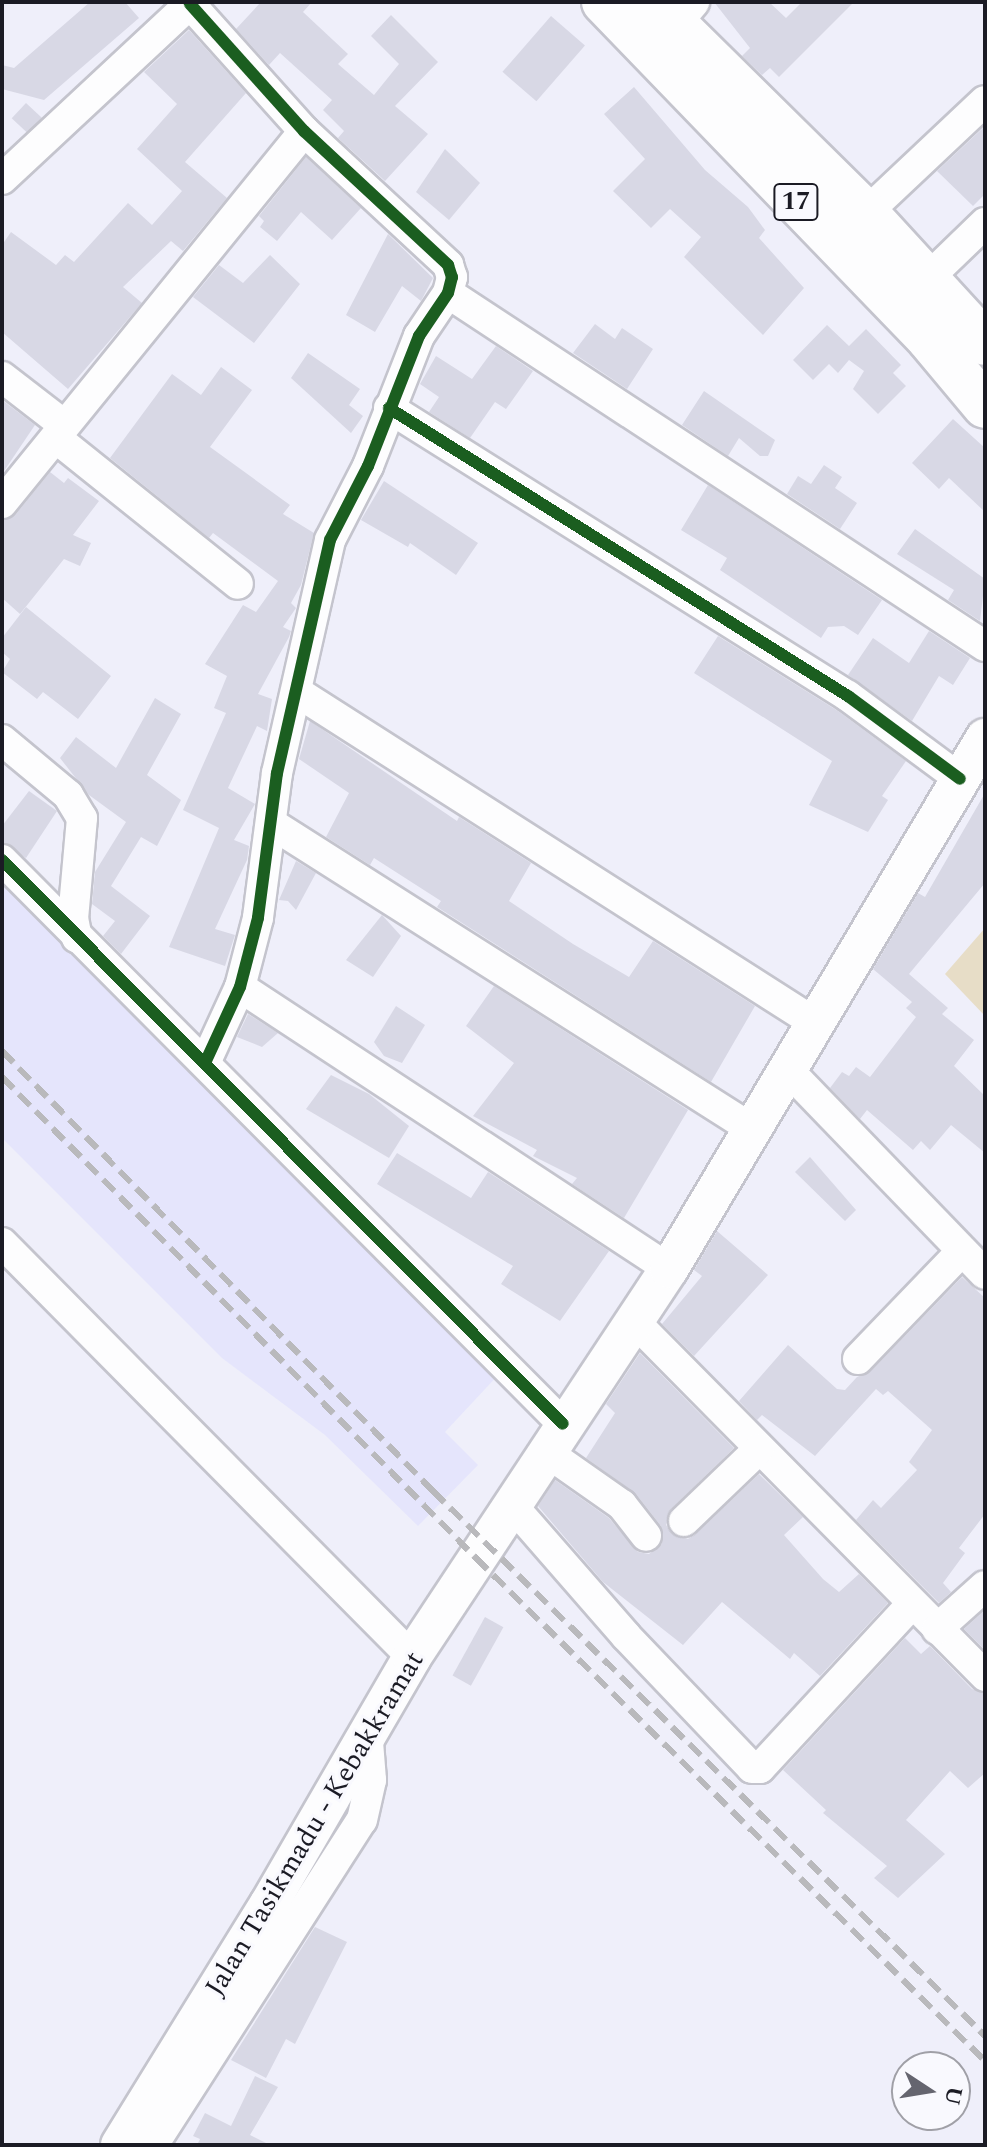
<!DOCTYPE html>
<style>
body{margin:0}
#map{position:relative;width:987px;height:2147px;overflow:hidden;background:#efeffa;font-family:Spectral,serif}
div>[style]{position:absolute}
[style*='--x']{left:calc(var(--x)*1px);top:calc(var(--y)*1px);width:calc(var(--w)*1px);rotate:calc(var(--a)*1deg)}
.built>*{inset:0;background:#e5e5fc}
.green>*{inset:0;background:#e7ddc7}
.building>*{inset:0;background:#d8d8e5;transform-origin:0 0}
.roads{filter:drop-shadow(2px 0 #c4c4cd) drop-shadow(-2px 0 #c4c4cd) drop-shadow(0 2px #c4c4cd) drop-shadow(0 -2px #c4c4cd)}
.minor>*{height:30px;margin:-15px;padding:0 15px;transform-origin:15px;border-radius:15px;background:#fdfdfe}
.major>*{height:38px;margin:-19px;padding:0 19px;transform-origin:19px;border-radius:19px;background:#fdfdfe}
.highway>*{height:44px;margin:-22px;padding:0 22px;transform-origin:22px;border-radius:22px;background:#fdfdfe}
.rail>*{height:6px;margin-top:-3px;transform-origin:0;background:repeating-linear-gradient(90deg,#b9b9bc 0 16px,transparent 0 24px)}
.cycleway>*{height:12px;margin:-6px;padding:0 6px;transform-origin:6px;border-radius:6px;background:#1b5e20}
span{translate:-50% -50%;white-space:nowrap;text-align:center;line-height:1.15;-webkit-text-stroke:6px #f9f9fe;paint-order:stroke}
.shield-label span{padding:2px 6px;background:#f9f9fe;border:2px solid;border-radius:6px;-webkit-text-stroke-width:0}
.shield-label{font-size:26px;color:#1b1b24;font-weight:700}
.street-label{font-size:28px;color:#1b1b24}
.frame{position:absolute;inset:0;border:4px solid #1b1b24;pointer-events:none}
.north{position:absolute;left:891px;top:2051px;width:80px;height:80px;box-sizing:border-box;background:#f9f9fe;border:2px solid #a0a0a7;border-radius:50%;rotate:102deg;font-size:22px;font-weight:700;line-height:32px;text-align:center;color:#1b1b24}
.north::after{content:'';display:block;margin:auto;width:28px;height:36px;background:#65656f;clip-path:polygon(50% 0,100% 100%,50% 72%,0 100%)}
</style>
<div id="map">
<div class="built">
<div style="clip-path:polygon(2px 870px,500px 1373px,445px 1432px,478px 1465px,418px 1526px,325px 1435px,222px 1358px,2px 1138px)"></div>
</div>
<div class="green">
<div style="clip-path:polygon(985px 928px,985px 1016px,945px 974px)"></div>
</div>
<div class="building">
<div style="clip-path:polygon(90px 2px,125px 2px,139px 18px,44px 100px,2px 89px,2px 65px,14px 68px)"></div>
<div style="clip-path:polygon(261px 2px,312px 2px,303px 12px,348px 54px,338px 64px,374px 95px,399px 64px,371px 36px,391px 15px,438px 62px,395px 106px,428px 134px,385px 181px,338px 138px,344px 131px,323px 110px,332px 100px,280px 53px,269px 65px,236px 29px)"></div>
<div style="clip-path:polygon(714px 2px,769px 2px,786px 18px,802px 2px,854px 2px,779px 77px,770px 68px,762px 75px,742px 56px,750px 48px)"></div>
<div style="left:551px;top:16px;width:45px;height:74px;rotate:41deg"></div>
<div style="clip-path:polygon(189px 30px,246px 93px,185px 162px,227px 198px,183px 251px,171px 241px,123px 287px,142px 303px,68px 389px,2px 332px,2px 245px,11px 232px,56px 265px,65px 255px,74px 262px,128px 203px,152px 225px,182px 191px,137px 149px,177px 104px,144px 72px)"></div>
<div style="clip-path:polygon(634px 87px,705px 170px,748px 207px,765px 230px,759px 238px,804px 288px,763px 335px,684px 257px,701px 237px,670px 209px,651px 228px,613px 191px,645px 159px,604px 114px)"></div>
<div style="left:26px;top:103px;width:22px;height:21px;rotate:43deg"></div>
<div style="clip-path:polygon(985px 126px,985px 194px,973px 206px,937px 171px)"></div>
<div style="clip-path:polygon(445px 149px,480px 183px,449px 220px,416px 192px)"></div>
<div style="clip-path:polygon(306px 157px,361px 208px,332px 240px,301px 212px,277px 241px,260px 227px,264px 221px,259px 216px)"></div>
<div style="clip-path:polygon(388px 234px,433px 278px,421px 301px,402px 286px,375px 332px,346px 315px)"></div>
<div style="clip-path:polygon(270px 255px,300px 284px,254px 343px,193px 297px,219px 265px,243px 283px)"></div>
<div style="clip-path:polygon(595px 324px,615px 339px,622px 328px,653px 349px,627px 389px,573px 353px)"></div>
<div style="clip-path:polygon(827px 325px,849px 346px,866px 329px,901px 365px,893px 373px,906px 386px,878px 414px,853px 389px,864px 371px,849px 360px,838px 373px,829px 364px,813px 380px,793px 360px)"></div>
<div style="clip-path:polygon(496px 346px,533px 371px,506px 409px,495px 402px,470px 438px,429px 412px,439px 397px,420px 384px,436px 356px,472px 379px)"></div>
<div style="clip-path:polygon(308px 353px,360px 389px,349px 405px,363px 416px,351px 433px,291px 378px)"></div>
<div style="clip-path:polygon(221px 367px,252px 390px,210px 447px,290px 505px,283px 514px,314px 533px,301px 585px,291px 603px,296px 608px,283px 627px,291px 631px,289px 637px,258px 694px,272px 699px,267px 731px,257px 726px,228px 788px,255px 804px,234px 840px,249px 846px,247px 860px,215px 929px,235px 935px,225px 966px,169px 947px,219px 828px,183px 810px,226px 713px,214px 708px,227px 676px,205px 664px,243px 605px,256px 612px,278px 581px,213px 533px,209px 538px,110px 458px,172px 374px,201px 395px)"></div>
<div style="clip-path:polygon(704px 391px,775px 440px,768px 456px,760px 456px,739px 438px,728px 456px,682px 425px)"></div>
<div style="clip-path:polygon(2px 400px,35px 425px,2px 474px)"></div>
<div style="clip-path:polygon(953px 419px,985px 448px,985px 512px,949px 478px,939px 489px,912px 463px)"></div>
<div style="clip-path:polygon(824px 465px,842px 477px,835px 488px,857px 503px,840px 529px,787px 494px,798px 476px,811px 484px)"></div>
<div style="clip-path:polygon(50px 472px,64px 483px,68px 478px,99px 501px,73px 535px,91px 543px,80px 566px,64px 559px,20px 614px,2px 598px,2px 521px,16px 514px)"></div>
<div style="clip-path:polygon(384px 481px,478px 543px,456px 575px,410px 543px,408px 547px,361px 520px)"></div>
<div style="clip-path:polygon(708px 485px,882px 600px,858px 635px,844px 626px,828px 627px,821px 638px,720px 570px,727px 558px,681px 530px)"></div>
<div style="clip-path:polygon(915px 529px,985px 579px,980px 621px,948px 600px,954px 590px,897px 554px)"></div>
<div style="clip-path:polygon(26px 607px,111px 676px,78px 719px,43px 692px,37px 699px,2px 672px,10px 659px,2px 652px,2px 638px)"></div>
<div style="clip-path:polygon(929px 631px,970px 658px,953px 685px,939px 676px,912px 721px,848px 675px,873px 638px,909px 663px)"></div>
<div style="clip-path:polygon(718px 636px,838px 711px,906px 761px,882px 796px,888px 800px,868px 832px,809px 805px,832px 761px,694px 673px)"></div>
<div style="clip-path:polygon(155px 698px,181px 714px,147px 775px,181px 800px,157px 846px,141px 837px,111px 886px,150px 916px,121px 954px,103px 936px,115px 921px,92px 904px,95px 872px,126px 822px,89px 795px,60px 758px,76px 737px,116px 768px)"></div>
<div style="clip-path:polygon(310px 721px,457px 821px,459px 817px,531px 863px,509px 901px,573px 944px,629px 977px,653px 941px,755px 1006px,711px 1082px,437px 907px,441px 901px,374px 858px,370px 865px,326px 837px,349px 793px,299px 759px)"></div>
<div style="clip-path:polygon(29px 791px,57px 811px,26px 858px,2px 843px,2px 826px)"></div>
<div style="clip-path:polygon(985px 793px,985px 883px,909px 974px,948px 1008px,942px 1014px,974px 1040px,954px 1066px,985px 1096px,985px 1153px,951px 1125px,930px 1150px,921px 1141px,913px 1150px,867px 1110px,860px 1119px,830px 1088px,842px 1072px,849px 1076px,856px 1067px,870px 1077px,916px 1017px,906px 1008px,912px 1002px,873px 969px,918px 893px,925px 897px)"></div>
<div style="clip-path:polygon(296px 861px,316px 873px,296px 910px,288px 901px,279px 900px)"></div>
<div style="clip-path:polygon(382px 915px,401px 936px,373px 977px,346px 960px)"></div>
<div style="clip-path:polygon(494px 986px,688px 1110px,624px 1218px,572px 1184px,577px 1178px,533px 1156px,537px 1150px,473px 1116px,514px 1063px,466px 1026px)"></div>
<div style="clip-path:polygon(396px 1006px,425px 1025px,402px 1063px,384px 1056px,374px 1042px)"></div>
<div style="clip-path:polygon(248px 1014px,278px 1033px,262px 1047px,237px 1037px)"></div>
<div style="clip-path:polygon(331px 1075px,369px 1094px,409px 1126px,389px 1158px,306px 1109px)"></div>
<div style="clip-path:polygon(397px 1153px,471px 1198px,488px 1172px,609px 1251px,560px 1321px,501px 1284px,513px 1266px,377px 1184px)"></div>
<div style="clip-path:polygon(810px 1157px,856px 1210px,845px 1221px,795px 1172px)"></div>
<div style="clip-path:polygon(717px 1231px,768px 1275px,694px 1356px,662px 1324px,702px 1276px,694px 1270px)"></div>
<div style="clip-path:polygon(962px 1277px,985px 1298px,985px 1514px,959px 1548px,965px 1553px,943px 1583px,951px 1592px,939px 1603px,856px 1520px,873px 1500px,881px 1508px,917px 1470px,909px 1462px,932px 1430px,888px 1391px,883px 1395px,876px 1389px,815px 1456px,762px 1415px,757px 1420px,739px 1401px,788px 1345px,837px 1389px,845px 1390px,857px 1377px,871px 1371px)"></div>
<div style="clip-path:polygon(640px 1353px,734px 1448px,671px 1509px,666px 1525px,672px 1534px,688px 1539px,696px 1534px,759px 1474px,803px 1517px,784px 1535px,823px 1579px,839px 1592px,859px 1574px,888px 1603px,820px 1676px,794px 1653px,790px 1659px,722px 1602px,683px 1645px,603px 1582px,538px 1506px,555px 1480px,609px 1518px,638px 1552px,649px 1554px,662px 1544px,661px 1526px,636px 1494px,586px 1458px,615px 1413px,606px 1404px)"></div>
<div style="clip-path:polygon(985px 1610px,985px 1650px,964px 1629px)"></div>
<div style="left:485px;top:1617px;width:21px;height:67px;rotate:29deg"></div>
<div style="clip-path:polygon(905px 1638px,921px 1654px,930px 1646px,972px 1689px,985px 1693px,985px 1773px,968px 1788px,950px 1771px,906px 1820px,945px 1854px,898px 1898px,874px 1878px,887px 1866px,823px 1813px,826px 1810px,783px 1770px)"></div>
<div style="clip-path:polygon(315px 1927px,347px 1942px,295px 2044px,286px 2039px,266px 2078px,231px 2060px)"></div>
<div style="clip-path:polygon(255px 2076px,278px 2087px,250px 2135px,270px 2145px,197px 2145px,200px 2139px,193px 2136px,205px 2113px,231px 2126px)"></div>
</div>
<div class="roads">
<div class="minor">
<div style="--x:190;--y:4;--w:171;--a:48.1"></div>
<div style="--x:304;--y:131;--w:197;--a:42.9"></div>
<div style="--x:448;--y:265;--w:13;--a:72"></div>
<div style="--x:452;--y:277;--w:16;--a:104"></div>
<div style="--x:448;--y:293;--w:52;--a:124"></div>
<div style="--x:419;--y:336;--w:140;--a:111.4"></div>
<div style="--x:368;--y:466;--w:83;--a:117.2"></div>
<div style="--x:330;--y:540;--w:239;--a:102.8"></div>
<div style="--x:277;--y:773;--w:146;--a:97.5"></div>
<div style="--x:258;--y:918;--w:71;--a:104.6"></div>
<div style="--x:240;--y:987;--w:81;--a:114.7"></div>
<div style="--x:675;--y:25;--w:30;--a:-50"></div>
<div style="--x:2;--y:179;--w:260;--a:-43"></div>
<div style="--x:866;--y:213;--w:163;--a:-43.3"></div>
<div style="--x:928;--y:278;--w:79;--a:-44"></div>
<div style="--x:448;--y:293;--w:643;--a:33.32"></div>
<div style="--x:2;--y:377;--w:78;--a:37.7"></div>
<div style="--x:389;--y:408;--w:542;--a:32.11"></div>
<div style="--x:848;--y:696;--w:139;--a:36.5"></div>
<div style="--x:56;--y:438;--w:233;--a:38.7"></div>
<div style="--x:2;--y:503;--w:479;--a:-50.9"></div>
<div style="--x:297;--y:692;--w:611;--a:32.57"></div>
<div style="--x:2;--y:740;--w:86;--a:39.8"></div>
<div style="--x:68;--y:795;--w:27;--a:59"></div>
<div style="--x:82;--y:818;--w:100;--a:95.1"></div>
<div style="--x:73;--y:918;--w:20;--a:79"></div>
<div style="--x:272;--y:824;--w:569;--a:32.43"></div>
<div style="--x:2;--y:860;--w:795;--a:45.15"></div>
<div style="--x:240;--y:987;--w:513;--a:33.32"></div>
<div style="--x:786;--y:1068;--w:286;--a:46"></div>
<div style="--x:2;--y:1243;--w:583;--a:45.28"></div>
<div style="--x:635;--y:1322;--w:498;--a:45.3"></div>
<div style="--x:858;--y:1359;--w:150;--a:-46.1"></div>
<div style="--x:545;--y:1451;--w:94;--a:35"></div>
<div style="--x:622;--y:1505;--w:39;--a:52"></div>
<div style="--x:511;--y:1504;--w:175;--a:48.9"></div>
<div style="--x:626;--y:1636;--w:182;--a:46.3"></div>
<div style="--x:752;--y:1768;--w:8;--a:0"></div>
<div style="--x:760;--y:1768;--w:224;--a:-47.2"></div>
<div style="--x:684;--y:1521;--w:104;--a:-43.8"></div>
<div style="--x:937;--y:1629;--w:64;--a:-41.9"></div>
<div style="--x:153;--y:2145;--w:386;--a:-57.3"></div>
<div style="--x:362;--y:1820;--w:41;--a:-77.3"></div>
<div style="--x:371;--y:1780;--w:51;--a:-94.5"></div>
</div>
<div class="major">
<div style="--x:120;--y:2145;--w:283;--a:-58.3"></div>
<div style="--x:269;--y:1904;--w:285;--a:-59.9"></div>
<div style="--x:412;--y:1657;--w:465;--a:-56.5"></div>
<div style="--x:669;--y:1269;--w:618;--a:-59.24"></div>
</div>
<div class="highway">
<div style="--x:604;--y:2;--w:468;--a:46"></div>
<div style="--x:929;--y:339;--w:87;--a:50.1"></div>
<div style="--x:652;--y:2;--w:301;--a:44.6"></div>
<div style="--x:866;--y:213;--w:176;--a:47.5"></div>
</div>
</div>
<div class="rail">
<div style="--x:2;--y:1051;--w:616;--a:45.59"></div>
<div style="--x:433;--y:1491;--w:776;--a:44.63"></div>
<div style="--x:2;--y:1077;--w:675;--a:45.42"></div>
<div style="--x:476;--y:1558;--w:716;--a:44.66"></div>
</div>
<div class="cycleway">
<div style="--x:190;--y:4;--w:171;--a:48.1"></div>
<div style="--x:304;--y:131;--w:197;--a:42.9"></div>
<div style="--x:448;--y:265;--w:13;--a:72"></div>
<div style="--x:452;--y:277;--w:16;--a:104"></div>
<div style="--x:448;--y:293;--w:52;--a:124"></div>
<div style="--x:419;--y:336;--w:140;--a:111.4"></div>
<div style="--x:368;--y:466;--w:83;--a:117.2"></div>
<div style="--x:330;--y:540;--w:239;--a:102.8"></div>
<div style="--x:277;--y:773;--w:146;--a:97.5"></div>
<div style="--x:258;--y:918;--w:71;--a:104.6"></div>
<div style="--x:240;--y:987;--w:81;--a:114.7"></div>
<div style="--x:389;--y:408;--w:542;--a:32.11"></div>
<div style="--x:848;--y:696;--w:139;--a:36.5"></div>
<div style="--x:2;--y:860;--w:795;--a:45.15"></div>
</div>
<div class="shield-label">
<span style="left:796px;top:202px">17</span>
</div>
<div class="street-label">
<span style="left:315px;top:1824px;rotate:-59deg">Jalan Tasikmadu - Kebakkramat</span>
</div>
<div class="frame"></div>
<div class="north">U</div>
</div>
